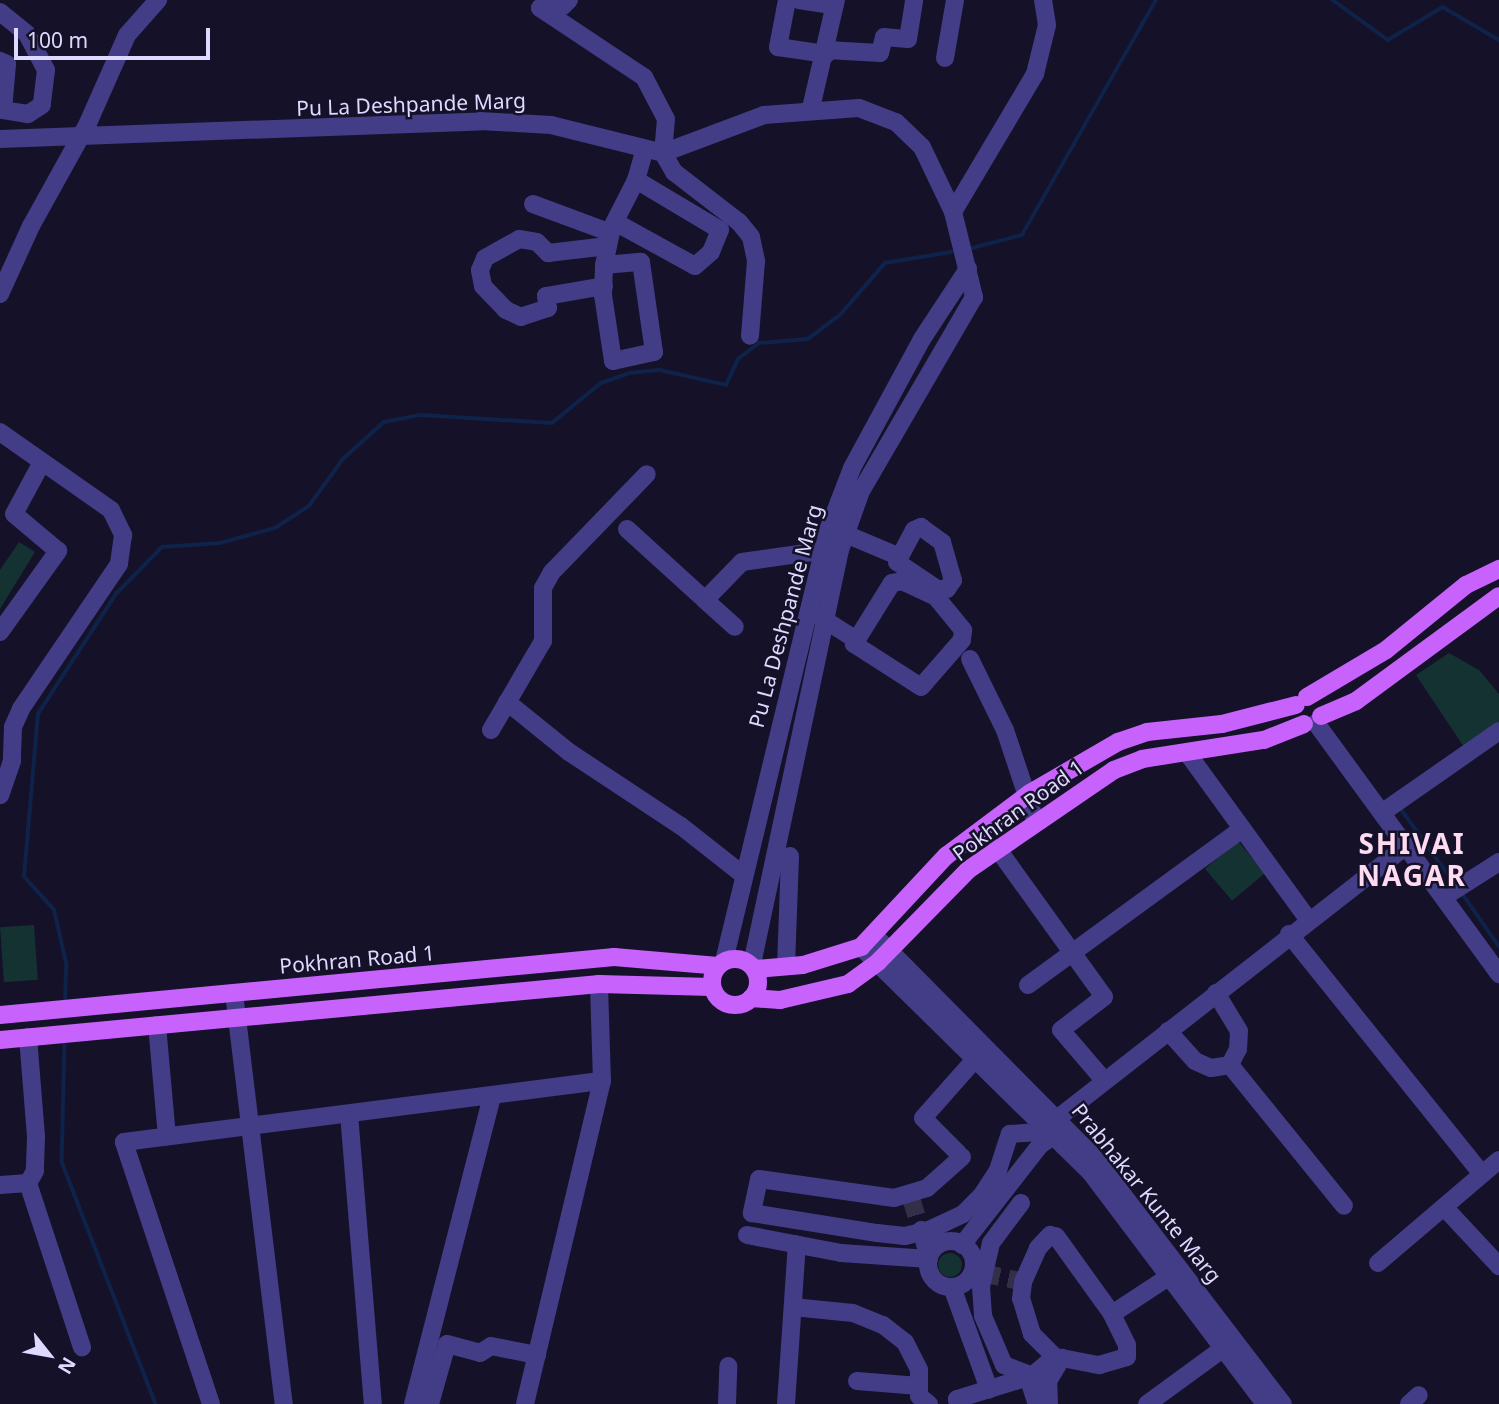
<!DOCTYPE html>
<style>
body{margin:0}
#map{position:relative;width:1499px;height:1404px;overflow:hidden;background:#151128;font-family:"Noto Sans",sans-serif}
div>[style]{position:absolute}
[style*='--x']{left:calc(var(--x)*1px);top:calc(var(--y)*1px);width:calc(var(--w)*1px);rotate:calc(var(--a)*1deg)}
.green>*{inset:0;background:#143232;transform-origin:0 0}
.round{border-radius:50%}
.stream>*{height:3.5px;margin:-1.75px;padding:0 1.75px;transform-origin:1.75px;border-radius:1.75px;background:#0e224a}
.minor-tunnel>*{height:18px;margin-top:-9px;transform-origin:0;background:repeating-linear-gradient(90deg,#332f48 0 18px,transparent 0 27px)}
.minor>*{height:18px;margin:-9px;padding:0 9px;transform-origin:9px;border-radius:9px;background:#423d86}
.minor>.ring{margin:-9px;padding:0;box-sizing:content-box;background:none;border:18px solid #423d86;border-radius:50%}
.major>*{height:18px;margin:-9px;padding:0 9px;transform-origin:9px;border-radius:9px;background:#c762fc}
.major>.ring{margin:-9px;padding:0;box-sizing:content-box;background:none;border:18px solid #c762fc;border-radius:50%}
span{translate:-50% -50%;white-space:nowrap;text-align:center;line-height:1.15;-webkit-text-stroke:5px #151128;paint-order:stroke}
.street-label{font-size:21px;color:#ded9fe}
.district-label{font-size:28px;color:#fedbf0;font-weight:700;letter-spacing:2px}
.north{position:absolute;left:14px;top:1320px;width:70px;height:70px;-webkit-text-stroke:5px #151128;paint-order:stroke;rotate:121deg;font-size:19px;font-weight:700;line-height:28px;text-align:center;color:#ded9fe}
.north::after{content:'';display:block;margin:auto;width:24px;height:32px;background:#ded9fe;clip-path:polygon(50% 0,100% 100%,50% 72%,0 100%)}
.scale{position:absolute;left:14px;top:28px;width:196px;height:32px;box-sizing:border-box;border:4px solid #ded9fe;border-top:0;padding-left:9px;font-size:21px;line-height:24px;white-space:nowrap;color:#ded9fe;-webkit-text-stroke:5px #151128;paint-order:stroke}
</style>
<div id="map">
<div class="green">
<div style="clip-path:polygon(19px 542px,35px 552px,0 609px,0 570px)"></div>
<div style="clip-path:polygon(1449px 653px,1479px 670px,1499px 694px,1499px 723px,1464px 747px,1416px 675px)"></div>
<div style="left:1238px;top:841px;width:42px;height:43px;rotate:50deg"></div>
<div style="left:34px;top:925px;width:55px;height:34px;rotate:86deg"></div>
<div class="round" style="left:938px;top:1253px;width:24px;height:24px"></div>
</div>
<div class="stream">
<div style="--x:1333;--y:0;--w:68;--a:36"></div>
<div style="--x:1388;--y:40;--w:64;--a:-31"></div>
<div style="--x:1443;--y:7;--w:65;--a:30.5"></div>
<div style="--x:968;--y:249;--w:56;--a:-14.5"></div>
<div style="--x:1022;--y:235;--w:271;--a:-60.3"></div>
<div style="--x:1401;--y:809;--w:92;--a:54.2"></div>
<div style="--x:1462;--y:893;--w:65;--a:55.1"></div>
<div style="--x:65;--y:1001;--w:38;--a:-88"></div>
<div style="--x:66;--y:963;--w:54;--a:-102.8"></div>
<div style="--x:54;--y:910;--w:45;--a:-132.3"></div>
<div style="--x:24;--y:877;--w:164;--a:-85.1"></div>
<div style="--x:38;--y:714;--w:143;--a:-57"></div>
<div style="--x:116;--y:594;--w:66;--a:-45.6"></div>
<div style="--x:162;--y:547;--w:58;--a:-3.9"></div>
<div style="--x:220;--y:543;--w:57;--a:-15.3"></div>
<div style="--x:275;--y:528;--w:40;--a:-32.9"></div>
<div style="--x:309;--y:506;--w:58;--a:-54.1"></div>
<div style="--x:343;--y:459;--w:55;--a:-42.1"></div>
<div style="--x:384;--y:422;--w:38;--a:-11"></div>
<div style="--x:421;--y:415;--w:131;--a:3.5"></div>
<div style="--x:552;--y:423;--w:63;--a:-39.2"></div>
<div style="--x:601;--y:383;--w:31;--a:-19"></div>
<div style="--x:630;--y:373;--w:30;--a:-6"></div>
<div style="--x:660;--y:370;--w:68;--a:12.8"></div>
<div style="--x:726;--y:385;--w:29;--a:-65"></div>
<div style="--x:738;--y:359;--w:26;--a:-37"></div>
<div style="--x:759;--y:343;--w:49;--a:-4.7"></div>
<div style="--x:808;--y:339;--w:40;--a:-37"></div>
<div style="--x:840;--y:315;--w:69;--a:-49.1"></div>
<div style="--x:885;--y:263;--w:67;--a:-9.5"></div>
<div style="--x:65;--y:1042;--w:120;--a:91.4"></div>
<div style="--x:62;--y:1162;--w:260;--a:68.8"></div>
</div>
<div class="minor-tunnel">
<div style="--x:911;--y:1198;--w:34;--a:73"></div>
<div style="--x:982;--y:1273;--w:38;--a:12"></div>
</div>
<div class="minor">
<div style="--x:569;--y:0;--w:8;--a:135"></div>
<div style="--x:563;--y:6;--w:23;--a:175"></div>
<div style="--x:540;--y:8;--w:125;--a:33.6"></div>
<div style="--x:644;--y:77;--w:47;--a:62.4"></div>
<div style="--x:666;--y:119;--w:34;--a:95"></div>
<div style="--x:663;--y:153;--w:22;--a:60"></div>
<div style="--x:674;--y:172;--w:82;--a:37.6"></div>
<div style="--x:739;--y:222;--w:19;--a:51"></div>
<div style="--x:751;--y:237;--w:25;--a:78"></div>
<div style="--x:756;--y:261;--w:75;--a:94.6"></div>
<div style="--x:787;--y:0;--w:48;--a:100.8"></div>
<div style="--x:778;--y:47;--w:49;--a:8.3"></div>
<div style="--x:799;--y:0;--w:36;--a:9"></div>
<div style="--x:0;--y:12;--w:35;--a:39"></div>
<div style="--x:27;--y:34;--w:41;--a:62.2"></div>
<div style="--x:46;--y:70;--w:35;--a:97"></div>
<div style="--x:42;--y:105;--w:17;--a:147"></div>
<div style="--x:28;--y:114;--w:25;--a:-171"></div>
<div style="--x:3;--y:110;--w:46;--a:-85"></div>
<div style="--x:7;--y:64;--w:8;--a:-157"></div>
<div style="--x:827;--y:50;--w:53;--a:3.2"></div>
<div style="--x:880;--y:53;--w:16;--a:-76"></div>
<div style="--x:884;--y:37;--w:24;--a:5"></div>
<div style="--x:908;--y:39;--w:39;--a:-81"></div>
<div style="--x:945;--y:58;--w:59;--a:-80.2"></div>
<div style="--x:811;--y:108;--w:111;--a:-77"></div>
<div style="--x:0;--y:139;--w:480;--a:-2.1"></div>
<div style="--x:480;--y:121;--w:71;--a:3.2"></div>
<div style="--x:551;--y:125;--w:115;--a:14"></div>
<div style="--x:663;--y:153;--w:108;--a:-20.6"></div>
<div style="--x:764;--y:115;--w:95;--a:-4.2"></div>
<div style="--x:859;--y:108;--w:40;--a:21"></div>
<div style="--x:896;--y:122;--w:36;--a:44"></div>
<div style="--x:922;--y:147;--w:72;--a:64.5"></div>
<div style="--x:953;--y:212;--w:88;--a:76.1"></div>
<div style="--x:974;--y:297;--w:225;--a:120.2"></div>
<div style="--x:861;--y:491;--w:63;--a:109.6"></div>
<div style="--x:840;--y:550;--w:424;--a:102"></div>
<div style="--x:533;--y:204;--w:83;--a:20.4"></div>
<div style="--x:953;--y:212;--w:161;--a:-59.3"></div>
<div style="--x:1035;--y:74;--w:50;--a:-76.2"></div>
<div style="--x:1047;--y:25;--w:25;--a:-99"></div>
<div style="--x:615;--y:222;--w:91;--a:28.8"></div>
<div style="--x:695;--y:266;--w:21;--a:-41"></div>
<div style="--x:711;--y:252;--w:24;--a:-68"></div>
<div style="--x:720;--y:230;--w:98;--a:-149.2"></div>
<div style="--x:604;--y:265;--w:37;--a:-5"></div>
<div style="--x:641;--y:262;--w:91;--a:81.8"></div>
<div style="--x:654;--y:352;--w:42;--a:167.6"></div>
<div style="--x:613;--y:361;--w:67;--a:-98.6"></div>
<div style="--x:603;--y:295;--w:30;--a:-88"></div>
<div style="--x:604;--y:265;--w:39;--a:-78"></div>
<div style="--x:612;--y:227;--w:53;--a:-62.9"></div>
<div style="--x:636;--y:180;--w:32;--a:-74"></div>
<div style="--x:604;--y:286;--w:59;--a:170.2"></div>
<div style="--x:546;--y:296;--w:12;--a:81"></div>
<div style="--x:548;--y:308;--w:28;--a:162"></div>
<div style="--x:521;--y:317;--w:17;--a:-155"></div>
<div style="--x:506;--y:310;--w:33;--a:-134"></div>
<div style="--x:483;--y:286;--w:16;--a:-101"></div>
<div style="--x:480;--y:270;--w:13;--a:-67"></div>
<div style="--x:485;--y:258;--w:39;--a:-29"></div>
<div style="--x:519;--y:239;--w:18;--a:9"></div>
<div style="--x:537;--y:242;--w:16;--a:45"></div>
<div style="--x:548;--y:253;--w:60;--a:-6.7"></div>
<div style="--x:0;--y:294;--w:75;--a:-65.5"></div>
<div style="--x:31;--y:226;--w:118;--a:-61"></div>
<div style="--x:88;--y:123;--w:96;--a:-66.1"></div>
<div style="--x:127;--y:35;--w:47;--a:-48.5"></div>
<div style="--x:0;--y:432;--w:136;--a:35.1"></div>
<div style="--x:111;--y:510;--w:28;--a:64"></div>
<div style="--x:123;--y:535;--w:29;--a:98"></div>
<div style="--x:119;--y:564;--w:175;--a:124.1"></div>
<div style="--x:21;--y:709;--w:20;--a:114"></div>
<div style="--x:13;--y:727;--w:34;--a:92"></div>
<div style="--x:12;--y:761;--w:36;--a:109"></div>
<div style="--x:921;--y:527;--w:26;--a:36"></div>
<div style="--x:942;--y:542;--w:40;--a:74"></div>
<div style="--x:953;--y:580;--w:11;--a:124"></div>
<div style="--x:947;--y:589;--w:10;--a:180"></div>
<div style="--x:937;--y:589;--w:48;--a:-146"></div>
<div style="--x:897;--y:562;--w:36;--a:-62"></div>
<div style="--x:914;--y:530;--w:8;--a:-23"></div>
<div style="--x:627;--y:529;--w:105;--a:42.3"></div>
<div style="--x:705;--y:600;--w:53;--a:-45.8"></div>
<div style="--x:742;--y:562;--w:92;--a:-8.1"></div>
<div style="--x:836;--y:530;--w:67;--a:22.8"></div>
<div style="--x:902;--y:581;--w:38;--a:25"></div>
<div style="--x:936;--y:597;--w:43;--a:50.7"></div>
<div style="--x:963;--y:630;--w:10;--a:96"></div>
<div style="--x:962;--y:640;--w:62;--a:131.1"></div>
<div style="--x:921;--y:687;--w:80;--a:-147.3"></div>
<div style="--x:854;--y:644;--w:72;--a:-58.1"></div>
<div style="--x:892;--y:583;--w:10;--a:-11"></div>
<div style="--x:705;--y:600;--w:40;--a:42"></div>
<div style="--x:817;--y:615;--w:45;--a:32.3"></div>
<div style="--x:0;--y:632;--w:100;--a:-54.4"></div>
<div style="--x:58;--y:551;--w:57;--a:-139.9"></div>
<div style="--x:14;--y:514;--w:57;--a:-61.6"></div>
<div style="--x:970;--y:659;--w:79;--a:63.8"></div>
<div style="--x:1005;--y:730;--w:95;--a:71.6"></div>
<div style="--x:507;--y:702;--w:80;--a:38.9"></div>
<div style="--x:569;--y:752;--w:134;--a:33.5"></div>
<div style="--x:681;--y:826;--w:78;--a:38.2"></div>
<div style="--x:1316;--y:723;--w:311;--a:53.9"></div>
<div style="--x:491;--y:730;--w:103;--a:-59.7"></div>
<div style="--x:543;--y:641;--w:53;--a:-90"></div>
<div style="--x:543;--y:588;--w:18;--a:-61"></div>
<div style="--x:552;--y:572;--w:136;--a:-45.9"></div>
<div style="--x:1188;--y:754;--w:204;--a:54"></div>
<div style="--x:1383;--y:812;--w:141;--a:-34.9"></div>
<div style="--x:997;--y:848;--w:183;--a:54.3"></div>
<div style="--x:1104;--y:997;--w:54;--a:142.5"></div>
<div style="--x:1061;--y:1030;--w:65;--a:49.4"></div>
<div style="--x:1444;--y:897;--w:65;--a:-32.5"></div>
<div style="--x:873;--y:934;--w:314;--a:45.3"></div>
<div style="--x:1094;--y:1157;--w:311;--a:52.6"></div>
<div style="--x:1289;--y:934;--w:308;--a:51.2"></div>
<div style="--x:861;--y:947;--w:322;--a:44.5"></div>
<div style="--x:1091;--y:1173;--w:289;--a:53"></div>
<div style="--x:724;--y:961;--w:446;--a:-76.4"></div>
<div style="--x:829;--y:528;--w:64;--a:-69"></div>
<div style="--x:852;--y:468;--w:147;--a:-61.5"></div>
<div style="--x:922;--y:339;--w:84;--a:-56.7"></div>
<div style="--x:786;--y:966;--w:110;--a:-87.9"></div>
<div style="--x:1028;--y:985;--w:265;--a:-36.1"></div>
<div style="--x:234;--y:993;--w:414;--a:83.1"></div>
<div style="--x:1216;--y:993;--w:44;--a:58.8"></div>
<div style="--x:1239;--y:1031;--w:18;--a:93"></div>
<div style="--x:1238;--y:1049;--w:18;--a:117"></div>
<div style="--x:157;--y:1025;--w:112;--a:84.9"></div>
<div style="--x:1168;--y:1031;--w:40;--a:48"></div>
<div style="--x:1195;--y:1061;--w:17;--a:24"></div>
<div style="--x:1211;--y:1068;--w:19;--a:-9"></div>
<div style="--x:1230;--y:1065;--w:181;--a:51"></div>
<div style="--x:28;--y:1037;--w:100;--a:85.4"></div>
<div style="--x:36;--y:1137;--w:34;--a:92"></div>
<div style="--x:35;--y:1171;--w:14;--a:120"></div>
<div style="--x:28;--y:1183;--w:173;--a:71.8"></div>
<div style="--x:349;--y:1114;--w:291;--a:85.3"></div>
<div style="--x:958;--y:1153;--w:49;--a:-135"></div>
<div style="--x:923;--y:1118;--w:92;--a:-48.5"></div>
<div style="--x:962;--y:1157;--w:47;--a:138.5"></div>
<div style="--x:927;--y:1188;--w:34;--a:163"></div>
<div style="--x:894;--y:1198;--w:136;--a:-172"></div>
<div style="--x:759;--y:1179;--w:35;--a:102"></div>
<div style="--x:752;--y:1213;--w:127;--a:9.1"></div>
<div style="--x:877;--y:1233;--w:28;--a:6"></div>
<div style="--x:905;--y:1236;--w:25;--a:-14"></div>
<div style="--x:929;--y:1230;--w:38;--a:-25"></div>
<div style="--x:963;--y:1214;--w:27;--a:-45"></div>
<div style="--x:982;--y:1195;--w:30;--a:-57"></div>
<div style="--x:998;--y:1170;--w:38;--a:-72"></div>
<div style="--x:1010;--y:1134;--w:26;--a:-4"></div>
<div style="--x:1036;--y:1132;--w:26;--a:-32"></div>
<div style="--x:0;--y:1185;--w:28;--a:-4"></div>
<div style="--x:1021;--y:1203;--w:50;--a:126.9"></div>
<div style="--x:991;--y:1243;--w:45;--a:102.8"></div>
<div style="--x:981;--y:1287;--w:29;--a:86"></div>
<div style="--x:983;--y:1316;--w:53;--a:66.8"></div>
<div style="--x:1004;--y:1365;--w:30;--a:21"></div>
<div style="--x:1032;--y:1376;--w:30;--a:-40"></div>
<div style="--x:1055;--y:1357;--w:33;--a:-135"></div>
<div style="--x:1032;--y:1334;--w:37;--a:-107"></div>
<div style="--x:1021;--y:1299;--w:17;--a:-83"></div>
<div style="--x:1023;--y:1282;--w:37;--a:-66"></div>
<div style="--x:1038;--y:1248;--w:18;--a:-47"></div>
<div style="--x:1444;--y:1207;--w:81;--a:47"></div>
<div style="--x:747;--y:1235;--w:96;--a:10.8"></div>
<div style="--x:841;--y:1253;--w:88;--a:3.9"></div>
<div style="--x:929;--y:1259;--w:30;--a:-105"></div>
<div class="ring" style="left:928px;top:1241px;width:28px;height:28px"></div>
<div style="--x:962;--y:1245;--w:127;--a:-52"></div>
<div style="--x:1040;--y:1145;--w:18;--a:-34"></div>
<div style="--x:1055;--y:1135;--w:17;--a:-80"></div>
<div style="--x:1058;--y:1118;--w:443;--a:-38"></div>
<div style="--x:1378;--y:1263;--w:159;--a:-40.4"></div>
<div style="--x:952;--y:1287;--w:109;--a:70.1"></div>
<div style="--x:793;--y:1307;--w:60;--a:5.7"></div>
<div style="--x:853;--y:1313;--w:32;--a:22"></div>
<div style="--x:883;--y:1325;--w:28;--a:38"></div>
<div style="--x:905;--y:1342;--w:31;--a:63"></div>
<div style="--x:919;--y:1370;--w:26;--a:90"></div>
<div style="--x:919;--y:1396;--w:13;--a:39"></div>
<div style="--x:1112;--y:1314;--w:77;--a:-33.3"></div>
<div style="--x:857;--y:1381;--w:62;--a:4.6"></div>
<div style="--x:211;--y:1404;--w:276;--a:-108.4"></div>
<div style="--x:124;--y:1142;--w:482;--a:-7.3"></div>
<div style="--x:413;--y:1404;--w:318;--a:-75.6"></div>
<div style="--x:430;--y:1404;--w:62;--a:-74.2"></div>
<div style="--x:447;--y:1344;--w:34;--a:15"></div>
<div style="--x:480;--y:1353;--w:13;--a:-32"></div>
<div style="--x:491;--y:1346;--w:47;--a:11.1"></div>
<div style="--x:525;--y:1404;--w:332;--a:-76.6"></div>
<div style="--x:602;--y:1081;--w:97;--a:-91.8"></div>
<div style="--x:727;--y:1404;--w:38;--a:-88"></div>
<div style="--x:786;--y:1404;--w:160;--a:-86.1"></div>
<div style="--x:958;--y:1404;--w:5;--a:-101"></div>
<div style="--x:957;--y:1399;--w:74;--a:-17.2"></div>
<div style="--x:1028;--y:1377;--w:28;--a:72"></div>
<div style="--x:1049;--y:1404;--w:23;--a:-92"></div>
<div style="--x:1048;--y:1381;--w:27;--a:-59"></div>
<div style="--x:1062;--y:1358;--w:38;--a:11"></div>
<div style="--x:1099;--y:1365;--w:29;--a:-16"></div>
<div style="--x:1127;--y:1357;--w:12;--a:-90"></div>
<div style="--x:1127;--y:1345;--w:34;--a:-116"></div>
<div style="--x:1112;--y:1314;--w:96;--a:-125.7"></div>
<div style="--x:1147;--y:1404;--w:105;--a:-36.1"></div>
<div style="--x:1409;--y:1404;--w:13;--a:-42"></div>
</div>
<div class="major">
<div style="--x:1307;--y:697;--w:92;--a:-30.7"></div>
<div style="--x:1386;--y:650;--w:103;--a:-39.1"></div>
<div style="--x:1466;--y:585;--w:37;--a:-26"></div>
<div style="--x:1321;--y:716;--w:38;--a:-23"></div>
<div style="--x:1356;--y:701;--w:177;--a:-36.3"></div>
<div class="ring" style="left:712px;top:959px;width:28px;height:28px"></div>
<div style="--x:755;--y:969;--w:48;--a:-4.8"></div>
<div style="--x:803;--y:965;--w:61;--a:-17.2"></div>
<div style="--x:861;--y:947;--w:125;--a:-47"></div>
<div style="--x:946;--y:856;--w:105;--a:-36.9"></div>
<div style="--x:1030;--y:793;--w:102;--a:-30.1"></div>
<div style="--x:1118;--y:742;--w:31;--a:-19"></div>
<div style="--x:1147;--y:732;--w:75;--a:-6.1"></div>
<div style="--x:1222;--y:724;--w:76;--a:-14.4"></div>
<div style="--x:751;--y:998;--w:29;--a:4"></div>
<div style="--x:780;--y:1000;--w:70;--a:-13.2"></div>
<div style="--x:848;--y:984;--w:37;--a:-36"></div>
<div style="--x:878;--y:962;--w:129;--a:-45.6"></div>
<div style="--x:968;--y:870;--w:177;--a:-34.4"></div>
<div style="--x:1114;--y:770;--w:30;--a:-21"></div>
<div style="--x:1142;--y:759;--w:123;--a:-8.9"></div>
<div style="--x:1264;--y:740;--w:43;--a:-21.8"></div>
<div style="--x:0;--y:1015;--w:617;--a:-5.4"></div>
<div style="--x:614;--y:957;--w:104;--a:4.9"></div>
<div style="--x:0;--y:1040;--w:602;--a:-5.34"></div>
<div style="--x:599;--y:984;--w:113;--a:1.5"></div>
</div>
<div class="street-label">
<span style="left:411px;top:104px;rotate:-2deg">Pu La Deshpande Marg</span>
<span style="left:785px;top:616px;rotate:-75deg">Pu La Deshpande Marg</span>
<span style="left:1018px;top:810px;rotate:-36deg">Pokhran Road 1</span>
<span style="left:357px;top:959px;rotate:-5deg">Pokhran Road 1</span>
<span style="left:1147px;top:1193px;rotate:51deg">Prabhakar Kunte Marg</span>
</div>
<div class="district-label">
<span style="left:1412px;top:859px">SHIVAI<br>NAGAR</span>
</div>
<div class="north">N</div>
<div class="scale">100 m</div>
</div>
